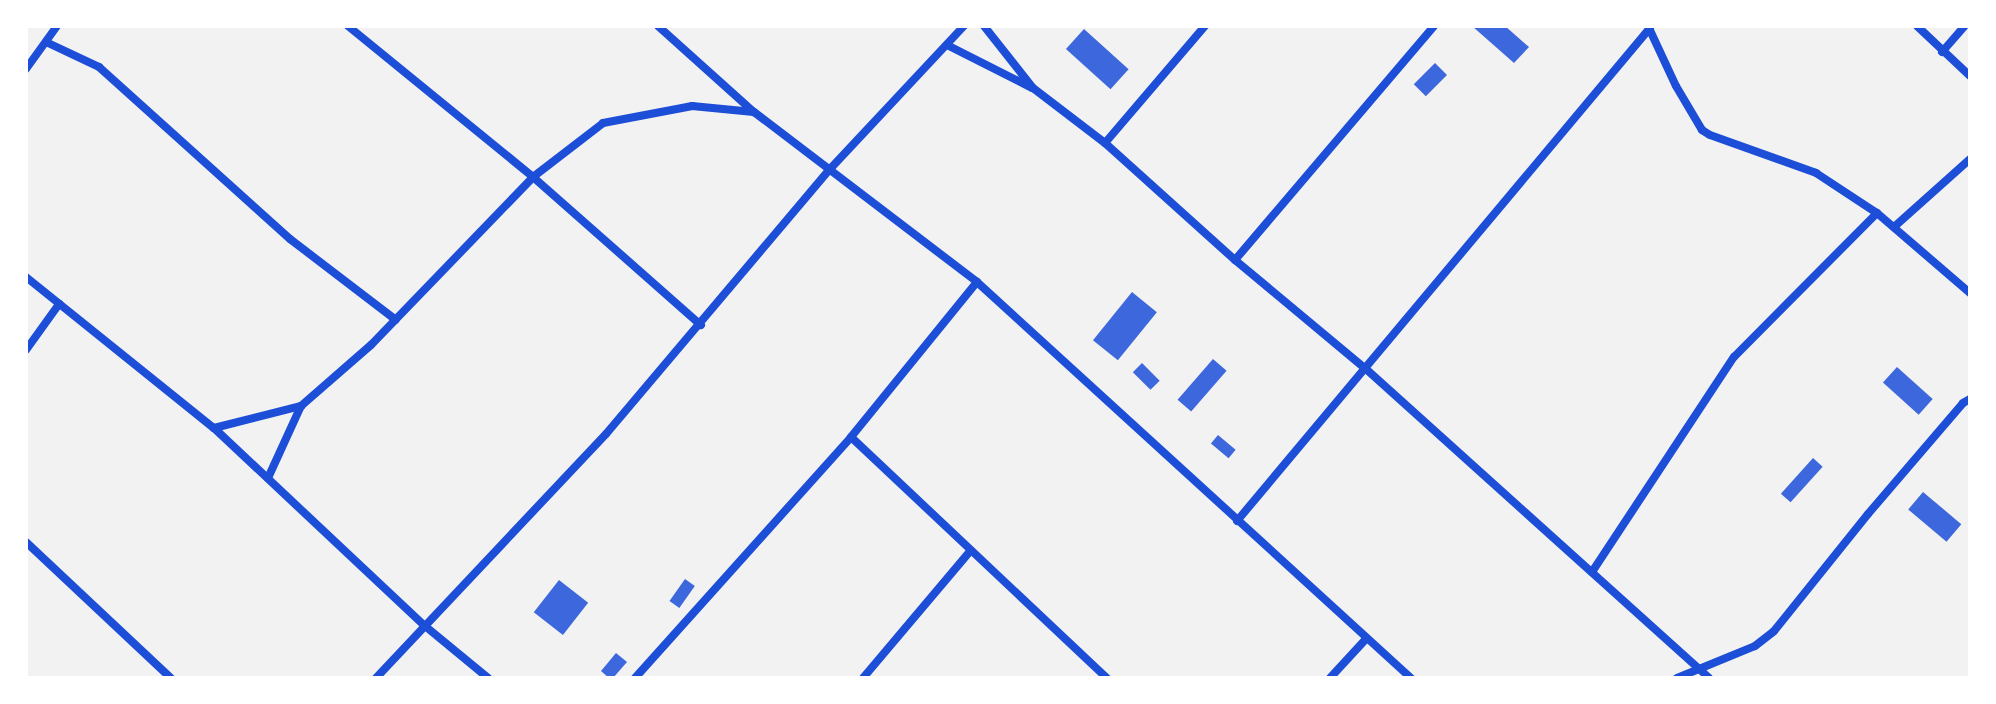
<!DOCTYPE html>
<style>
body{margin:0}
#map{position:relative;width:1996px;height:704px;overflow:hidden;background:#f2f2f2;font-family:"IBM Plex Sans",sans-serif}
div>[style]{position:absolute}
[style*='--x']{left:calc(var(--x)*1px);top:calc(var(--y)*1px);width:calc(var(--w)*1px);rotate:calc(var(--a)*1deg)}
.building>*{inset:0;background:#3d67dc;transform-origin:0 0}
.minor>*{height:8px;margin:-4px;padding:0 4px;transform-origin:4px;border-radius:4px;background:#1d4ed8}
span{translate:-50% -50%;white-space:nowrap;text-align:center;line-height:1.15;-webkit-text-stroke:6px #fff;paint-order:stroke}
.frame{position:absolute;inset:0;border:28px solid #fff;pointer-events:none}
</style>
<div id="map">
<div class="building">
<div style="clip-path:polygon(1472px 26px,1505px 26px,1529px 47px,1514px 63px)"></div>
<div style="left:1084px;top:29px;width:60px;height:27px;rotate:42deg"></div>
<div style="left:1435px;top:63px;width:17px;height:30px;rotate:45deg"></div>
<div style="left:1132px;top:292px;width:32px;height:62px;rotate:39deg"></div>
<div style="left:1213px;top:359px;width:18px;height:54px;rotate:41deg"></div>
<div style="left:1142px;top:363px;width:25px;height:13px;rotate:45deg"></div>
<div style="left:1897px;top:367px;width:48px;height:21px;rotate:42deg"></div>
<div style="left:1218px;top:435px;width:23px;height:11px;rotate:40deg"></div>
<div style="left:1813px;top:458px;width:13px;height:48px;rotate:42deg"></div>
<div style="left:1923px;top:492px;width:50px;height:23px;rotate:40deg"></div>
<div style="left:685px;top:579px;width:12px;height:27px;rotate:35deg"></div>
<div style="left:559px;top:580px;width:37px;height:41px;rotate:38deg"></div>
<div style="clip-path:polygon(616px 653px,627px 662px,613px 678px,609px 678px,601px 671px)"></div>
</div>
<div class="minor">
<div style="--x:348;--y:26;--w:239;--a:39.2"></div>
<div style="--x:533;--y:177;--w:224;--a:41.4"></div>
<div style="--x:658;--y:26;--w:129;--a:41.9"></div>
<div style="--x:754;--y:112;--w:280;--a:37.3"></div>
<div style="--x:977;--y:282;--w:588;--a:42.38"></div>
<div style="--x:984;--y:26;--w:79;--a:51.7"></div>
<div style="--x:1033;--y:88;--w:91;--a:37.4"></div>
<div style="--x:1105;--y:143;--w:175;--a:42"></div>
<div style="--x:1235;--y:260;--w:170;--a:39.8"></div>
<div style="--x:1366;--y:369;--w:462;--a:42"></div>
<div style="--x:1648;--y:26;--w:66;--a:65"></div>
<div style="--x:1676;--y:86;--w:51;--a:59.4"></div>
<div style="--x:1702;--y:130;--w:9;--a:32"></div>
<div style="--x:1710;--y:135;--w:113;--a:19.7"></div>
<div style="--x:1816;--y:173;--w:73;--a:33.3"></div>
<div style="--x:1877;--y:213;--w:123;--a:40.7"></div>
<div style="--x:1917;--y:26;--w:73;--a:43.3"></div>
<div style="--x:46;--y:42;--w:59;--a:25.3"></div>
<div style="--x:99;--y:67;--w:257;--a:42"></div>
<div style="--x:290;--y:239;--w:133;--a:37.4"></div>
<div style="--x:947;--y:45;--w:95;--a:26.8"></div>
<div style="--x:1942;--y:52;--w:35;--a:-49"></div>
<div style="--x:26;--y:69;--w:53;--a:-54.2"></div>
<div style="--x:1105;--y:143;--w:154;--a:-49.5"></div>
<div style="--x:1894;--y:227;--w:102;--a:-41.8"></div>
<div style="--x:1235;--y:260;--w:307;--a:-49.6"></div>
<div style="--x:26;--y:277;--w:241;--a:38.8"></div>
<div style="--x:214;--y:428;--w:289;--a:43.2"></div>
<div style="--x:425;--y:626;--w:82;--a:39.5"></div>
<div style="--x:26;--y:350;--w:57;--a:-54.3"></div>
<div style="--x:214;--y:428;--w:90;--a:-14.2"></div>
<div style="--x:301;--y:406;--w:93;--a:-41.1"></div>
<div style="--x:371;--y:345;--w:233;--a:-46"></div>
<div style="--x:533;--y:177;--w:88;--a:-37.6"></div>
<div style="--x:603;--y:123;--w:91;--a:-10.8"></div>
<div style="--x:692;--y:106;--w:62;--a:5.5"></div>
<div style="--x:851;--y:437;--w:352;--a:43.3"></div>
<div style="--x:268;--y:478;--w:79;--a:-65.4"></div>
<div style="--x:1237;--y:521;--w:643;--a:-50.05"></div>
<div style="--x:26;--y:542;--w:199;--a:43.2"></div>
<div style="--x:1592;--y:572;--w:258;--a:-56.6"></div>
<div style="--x:1734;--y:357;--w:203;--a:-45.2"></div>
<div style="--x:376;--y:678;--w:335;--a:-46.7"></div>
<div style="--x:606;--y:434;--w:348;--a:-49.8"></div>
<div style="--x:831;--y:168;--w:195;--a:-46.9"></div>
<div style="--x:635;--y:678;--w:324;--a:-48.1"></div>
<div style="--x:851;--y:437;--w:200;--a:-50.9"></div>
<div style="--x:863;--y:678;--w:167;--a:-49.8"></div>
<div style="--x:1330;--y:678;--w:53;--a:-47.3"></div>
<div style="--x:1677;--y:678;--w:84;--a:-22.3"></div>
<div style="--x:1755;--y:646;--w:24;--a:-38"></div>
<div style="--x:1774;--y:631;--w:150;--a:-51.2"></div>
<div style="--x:1868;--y:514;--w:146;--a:-49.4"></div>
<div style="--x:1963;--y:403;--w:8;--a:-30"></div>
</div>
<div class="frame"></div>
</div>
